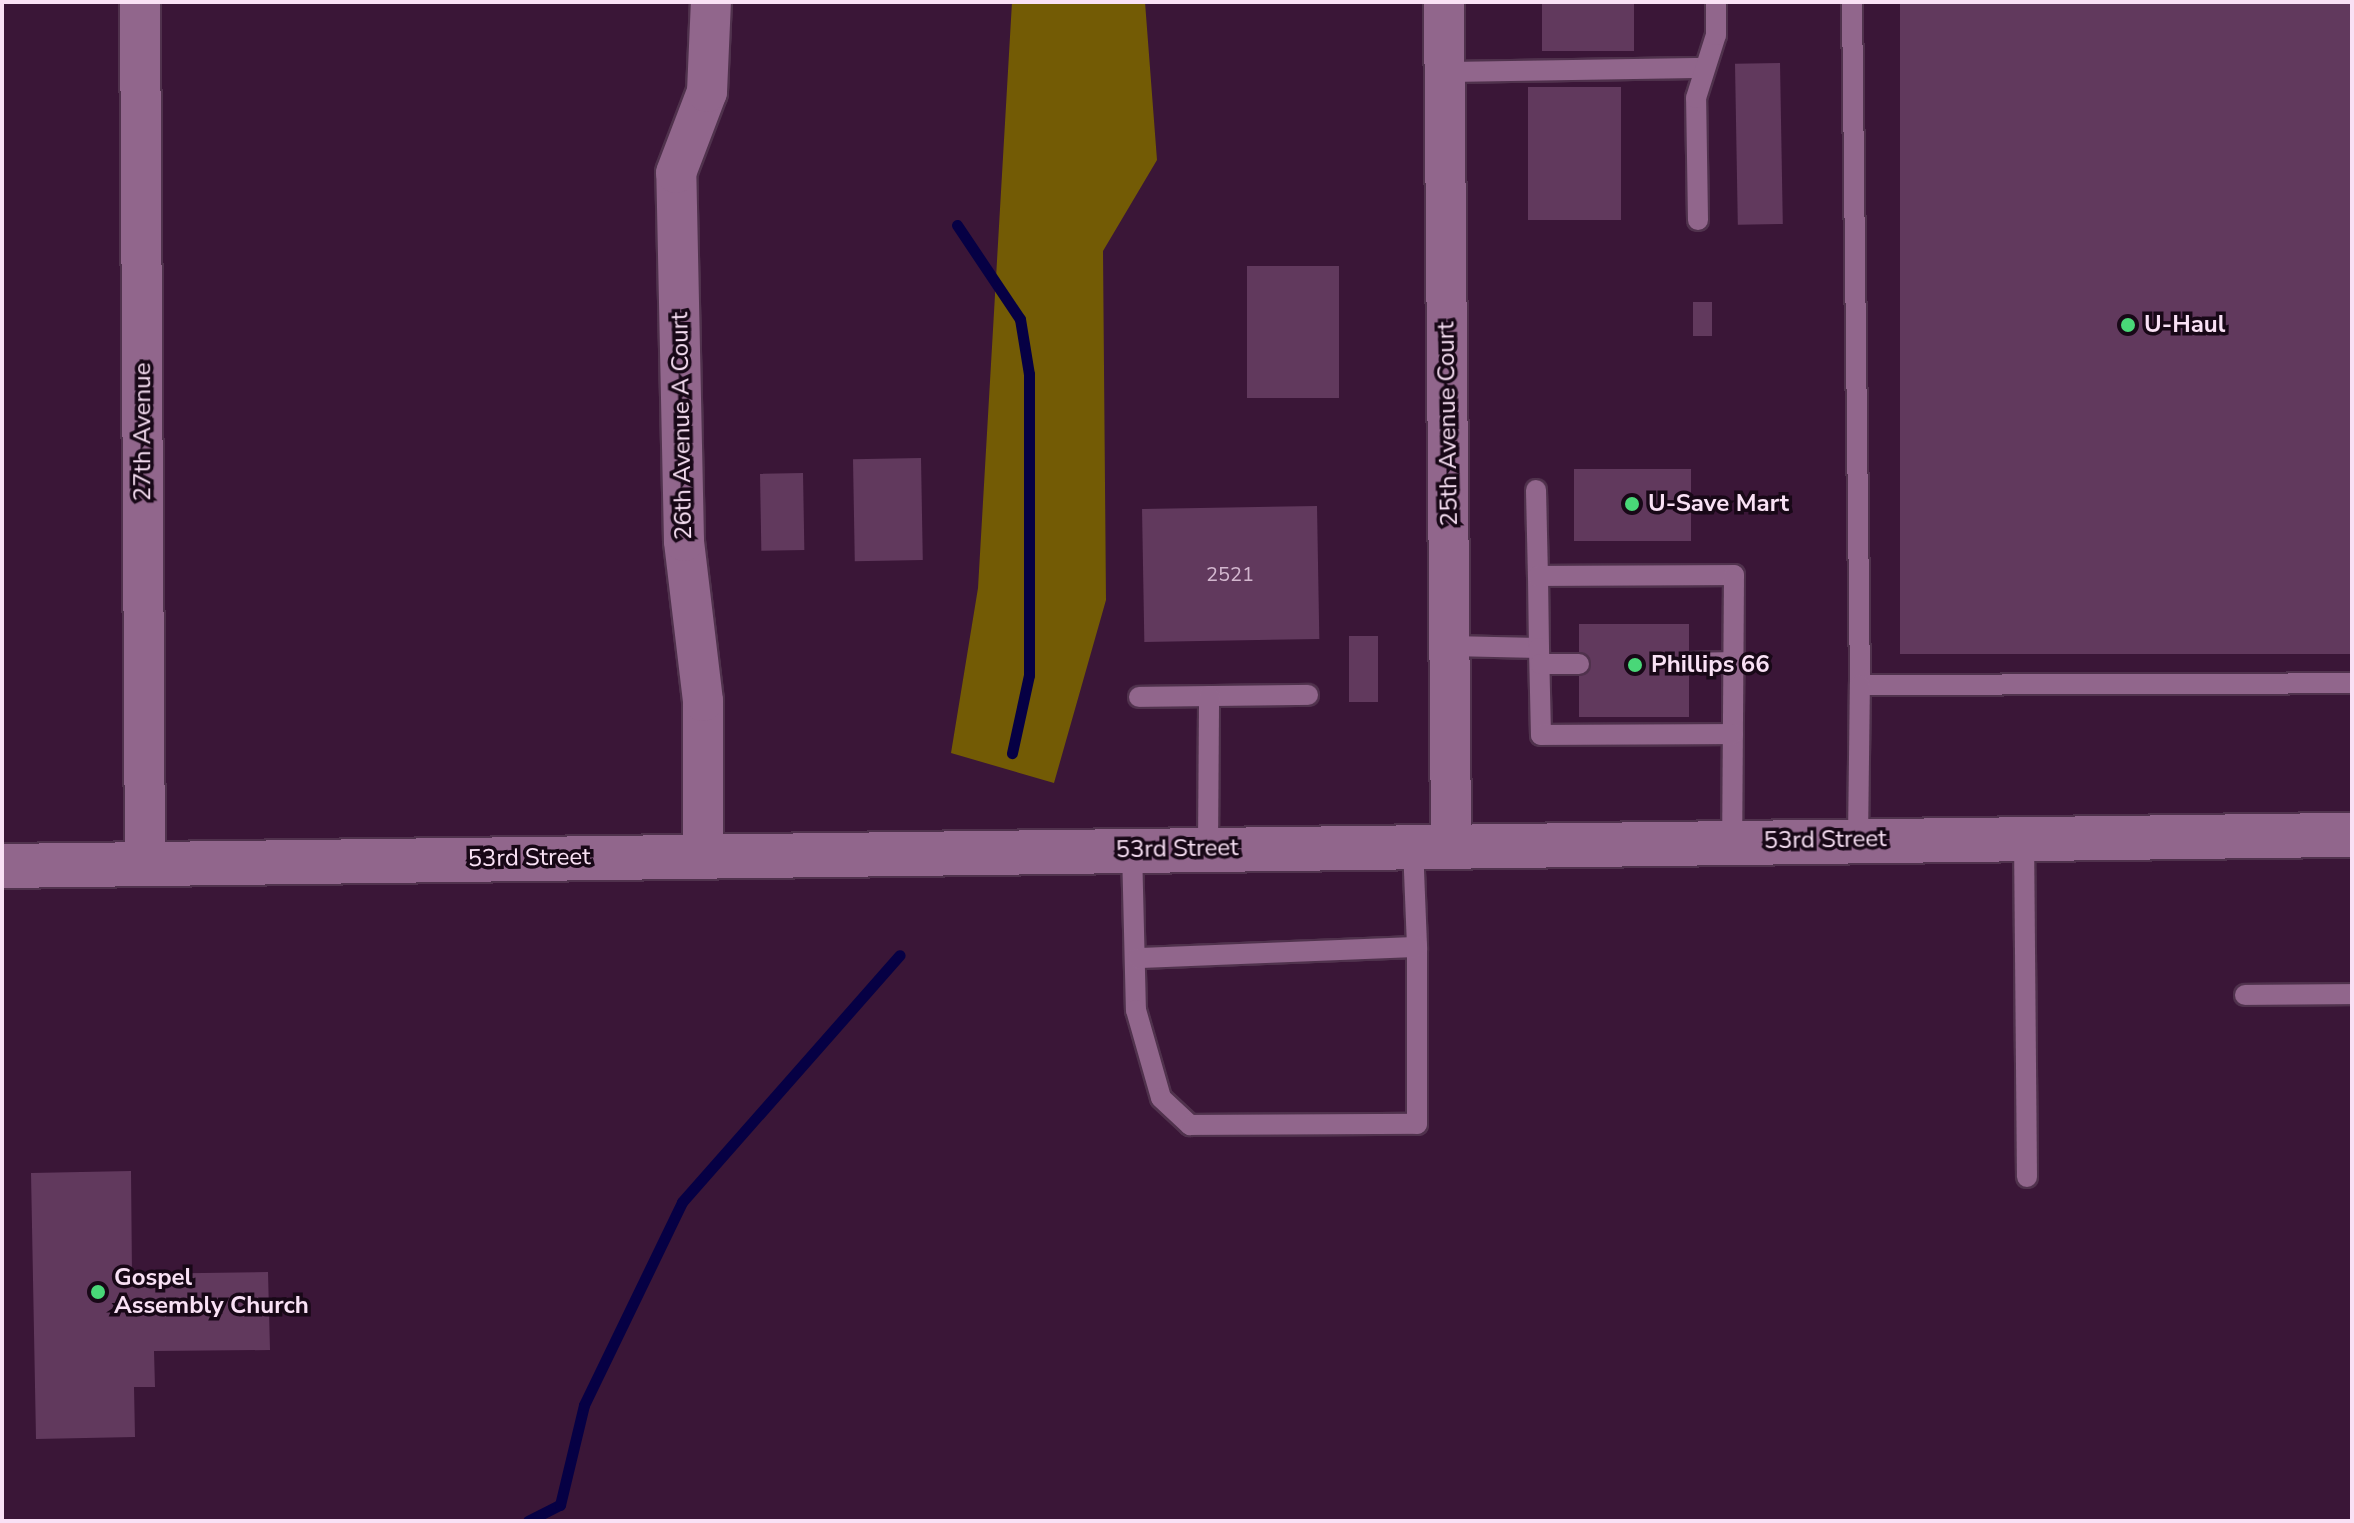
<!DOCTYPE html>
<style>
body{margin:0}
#map{position:relative;width:2354px;height:1523px;overflow:hidden;background:#3a1637;font-family:"Nunito Sans",sans-serif}
div>[style]{position:absolute}
[style*='--x']{left:calc(var(--x)*1px);top:calc(var(--y)*1px);width:calc(var(--w)*1px);rotate:calc(var(--a)*1deg)}
.forest>*{inset:0;background:#735b05}
.stream>*{height:11px;margin:-5.5px;padding:0 5.5px;transform-origin:5.5px;border-radius:5.5px;background:#060044}
.building>*{inset:0;background:#61395d;transform-origin:0 0}
.roads{filter:drop-shadow(2px 0 #50324d) drop-shadow(-2px 0 #50324d) drop-shadow(0 2px #50324d) drop-shadow(0 -2px #50324d)}
.lane>*{height:20px;margin:-10px;padding:0 10px;transform-origin:10px;border-radius:10px;background:#91668c}
.street>*{height:40px;margin:-20px;padding:0 20px;transform-origin:20px;border-radius:20px;background:#91668c}
.secondary>*{height:44px;margin:-22px;padding:0 22px;transform-origin:22px;border-radius:22px;background:#91668c}
.dots>*{width:22px;height:22px;translate:-50% -50%;box-sizing:border-box;border:4px solid #180817;border-radius:50%}
span{translate:-50% -50%;white-space:nowrap;text-align:center;line-height:1.15;-webkit-text-stroke:7px #180817;paint-order:stroke}
.number-label{font-size:20px;color:#d3b7cf}
.number-label span{-webkit-text-stroke-width:0}
.poi-label{font-size:24px;color:#f9e1f5;font-weight:700}
.left{translate:0 -50%;text-align:left}
.street-label{font-size:24px;color:#f9e1f5}
.frame{position:absolute;inset:0;border:4px solid #f9e1f5;pointer-events:none}
</style>
<div id="map">
<div class="forest">
<div style="clip-path:polygon(1012px 2px,1145px 2px,1157px 160px,1103px 251px,1106px 600px,1054px 783px,951px 753px,978px 588px)"></div>
</div>
<div class="stream">
<div style="--x:957;--y:225;--w:113;--a:56.2"></div>
<div style="--x:1020;--y:319;--w:56;--a:80.7"></div>
<div style="--x:1029;--y:374;--w:301;--a:90"></div>
<div style="--x:1029;--y:675;--w:80;--a:102.3"></div>
<div style="--x:528;--y:1521;--w:36;--a:-27"></div>
<div style="--x:560;--y:1505;--w:103;--a:-76.5"></div>
<div style="--x:584;--y:1405;--w:225;--a:-64.2"></div>
<div style="--x:682;--y:1202;--w:329;--a:-48.6"></div>
</div>
<div class="building">
<div style="left:1542px;top:2px;width:92px;height:49px"></div>
<div style="left:1900px;top:2px;width:452px;height:652px"></div>
<div style="left:1780px;top:63px;width:161px;height:45px;rotate:89deg"></div>
<div style="left:1621px;top:87px;width:133px;height:93px;rotate:90deg"></div>
<div style="left:1247px;top:266px;width:92px;height:132px"></div>
<div style="left:1693px;top:302px;width:19px;height:34px"></div>
<div style="left:921px;top:458px;width:102px;height:68px;rotate:89deg"></div>
<div style="left:1574px;top:469px;width:117px;height:72px"></div>
<div style="left:803px;top:473px;width:77px;height:43px;rotate:89deg"></div>
<div style="left:1317px;top:506px;width:133px;height:175px;rotate:89deg"></div>
<div style="left:1689px;top:624px;width:93px;height:110px;rotate:90deg"></div>
<div style="left:1349px;top:636px;width:29px;height:66px"></div>
<div style="clip-path:polygon(131px 1171px,132px 1274px,268px 1272px,270px 1350px,154px 1351px,155px 1387px,134px 1387px,135px 1437px,36px 1439px,31px 1173px)"></div>
</div>
<div class="roads">
<div class="lane">
<div style="--x:1852;--y:2;--w:683;--a:89.33"></div>
<div style="--x:1860;--y:685;--w:492;--a:-0.2"></div>
<div style="--x:1444;--y:72;--w:257;--a:-0.9"></div>
<div style="--x:1698;--y:220;--w:122;--a:-90.9"></div>
<div style="--x:1696;--y:98;--w:66;--a:-72.4"></div>
<div style="--x:1716;--y:35;--w:33;--a:-90"></div>
<div style="--x:1536;--y:490;--w:86;--a:88.7"></div>
<div style="--x:1450;--y:646;--w:89;--a:1.3"></div>
<div style="--x:1539;--y:648;--w:72;--a:-90.8"></div>
<div style="--x:1538;--y:576;--w:196;--a:-0.3"></div>
<div style="--x:1734;--y:575;--w:267;--a:90.4"></div>
<div style="--x:1539;--y:648;--w:87;--a:88.7"></div>
<div style="--x:1541;--y:735;--w:192;--a:-0.3"></div>
<div style="--x:1689;--y:663;--w:44;--a:-1.3"></div>
<div style="--x:1540;--y:664;--w:39;--a:0"></div>
<div style="--x:1139;--y:697;--w:169;--a:-0.7"></div>
<div style="--x:2024;--y:836;--w:341;--a:89.5"></div>
<div style="--x:1858;--y:840;--w:155;--a:-89.3"></div>
<div style="--x:1413;--y:846;--w:101;--a:87.7"></div>
<div style="--x:1132;--y:849;--w:161;--a:88.6"></div>
<div style="--x:1136;--y:1010;--w:91;--a:74.1"></div>
<div style="--x:1161;--y:1098;--w:40;--a:43"></div>
<div style="--x:1190;--y:1125;--w:227;--a:-0.3"></div>
<div style="--x:1417;--y:1124;--w:177;--a:-90"></div>
<div style="--x:1417;--y:947;--w:279;--a:177.7"></div>
<div style="--x:1208;--y:849;--w:153;--a:-89.6"></div>
<div style="--x:2245;--y:995;--w:107;--a:-0.5"></div>
</div>
<div class="street">
<div style="--x:140;--y:2;--w:860;--a:89.67"></div>
<div style="--x:1444;--y:2;--w:843;--a:89.52"></div>
<div style="--x:703;--y:855;--w:154;--a:-90"></div>
<div style="--x:703;--y:701;--w:161;--a:-96.8"></div>
<div style="--x:684;--y:541;--w:368;--a:-91.2"></div>
<div style="--x:676;--y:173;--w:87;--a:-69.1"></div>
<div style="--x:707;--y:92;--w:90;--a:-87.5"></div>
</div>
<div class="secondary">
<div style="--x:2;--y:866;--w:2350;--a:-0.76"></div>
</div>
</div>
<div class="dots">
<div style="left:2128px;top:325px;background:#49d778"></div>
<div style="left:1632px;top:504px;background:#49d778"></div>
<div style="left:1635px;top:665px;background:#49d778"></div>
<div style="left:98px;top:1292px;background:#49d778"></div>
</div>
<div class="number-label">
<span style="left:1230px;top:574px">2521</span>
</div>
<div class="poi-label">
<span class="left" style="left:2144px;top:325px">U-Haul</span>
<span class="left" style="left:1648px;top:504px">U-Save Mart</span>
<span class="left" style="left:1651px;top:665px">Phillips 66</span>
<span class="left" style="left:114px;top:1292px">Gospel<br>Assembly Church</span>
</div>
<div class="street-label">
<span style="left:1448px;top:424px;rotate:-91deg">25th Avenue Court</span>
<span style="left:682px;top:426px;rotate:-91deg">26th Avenue A Court</span>
<span style="left:143px;top:432px;rotate:-90deg">27th Avenue</span>
<span style="left:1825px;top:840px;rotate:-1deg">53rd Street</span>
<span style="left:1177px;top:849px;rotate:-1deg">53rd Street</span>
<span style="left:529px;top:858px;rotate:-1deg">53rd Street</span>
</div>
<div class="frame"></div>
</div>
